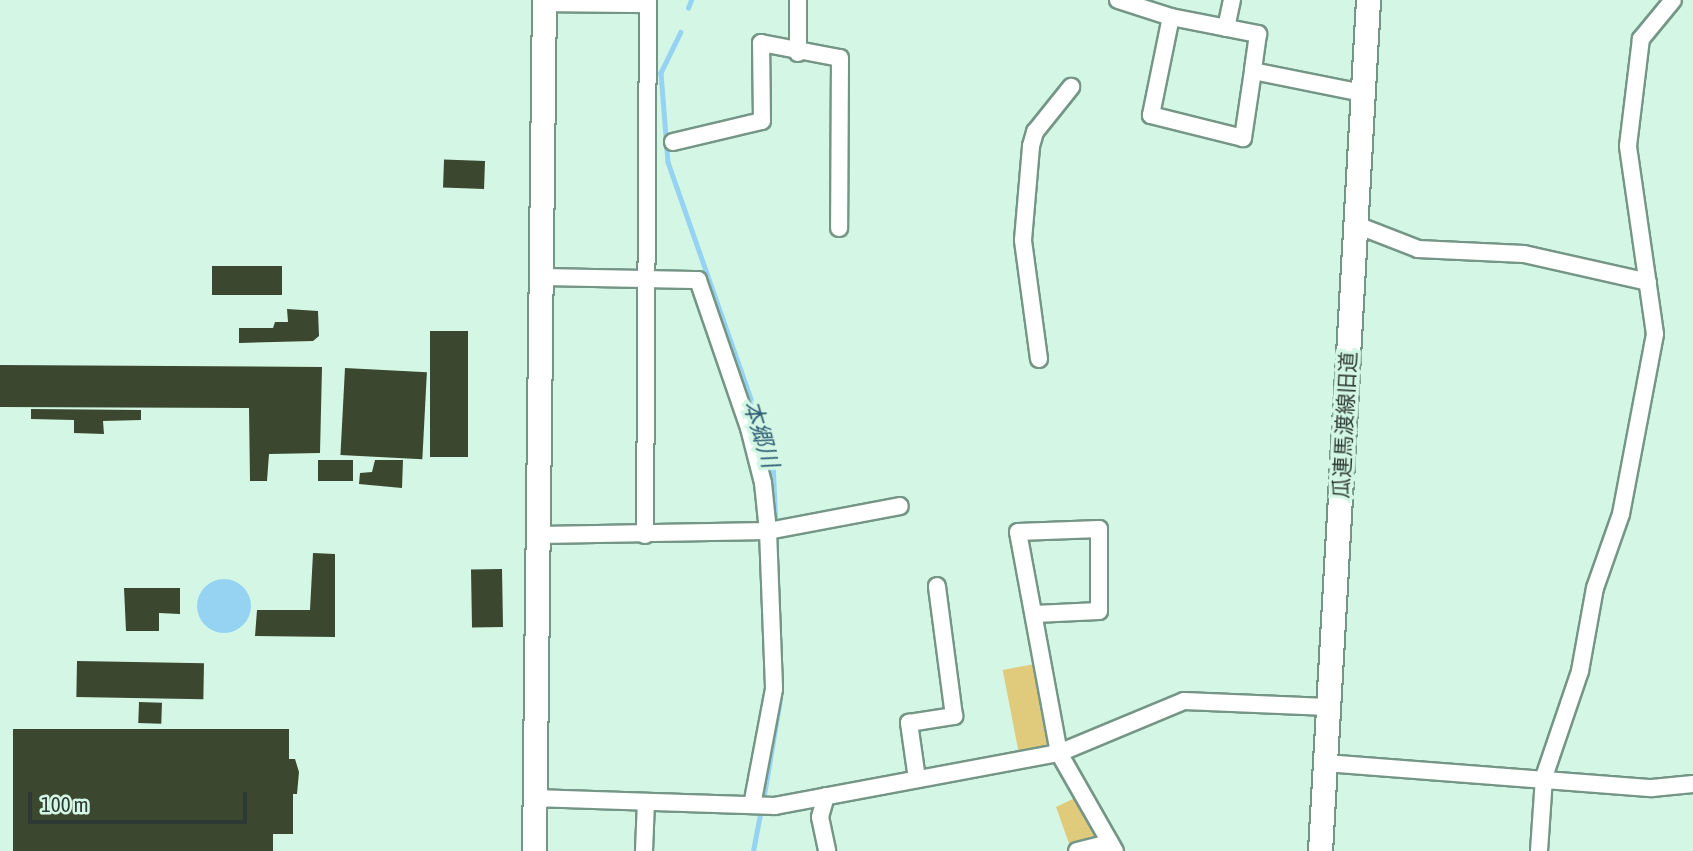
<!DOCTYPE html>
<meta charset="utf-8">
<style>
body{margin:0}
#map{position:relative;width:1693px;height:851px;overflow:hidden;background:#d4f7e5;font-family:"Asap Condensed","Noto Sans JP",sans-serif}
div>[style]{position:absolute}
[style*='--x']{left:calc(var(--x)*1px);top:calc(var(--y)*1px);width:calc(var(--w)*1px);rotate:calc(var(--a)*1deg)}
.green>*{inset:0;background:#e0cb7c;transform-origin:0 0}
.water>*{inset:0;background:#96d3f3}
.round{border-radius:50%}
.stream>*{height:4.5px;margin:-2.25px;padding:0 2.25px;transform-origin:2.25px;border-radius:2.25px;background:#96d3f3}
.building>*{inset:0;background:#3b472e;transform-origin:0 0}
.roads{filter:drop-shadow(2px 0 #759686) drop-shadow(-2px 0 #759686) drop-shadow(0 2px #759686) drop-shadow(0 -2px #759686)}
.street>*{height:16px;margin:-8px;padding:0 8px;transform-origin:8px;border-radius:8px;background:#fff}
.secondary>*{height:23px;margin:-11.5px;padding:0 11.5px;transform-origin:11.5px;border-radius:11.5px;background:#fff}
span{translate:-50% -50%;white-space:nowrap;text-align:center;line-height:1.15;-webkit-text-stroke:7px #d4f7e5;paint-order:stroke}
.street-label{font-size:21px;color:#2c3a33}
.water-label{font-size:23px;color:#2f5e75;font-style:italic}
.scale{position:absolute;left:28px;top:792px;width:219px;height:32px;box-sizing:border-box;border:4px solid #2c3a33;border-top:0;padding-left:9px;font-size:21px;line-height:24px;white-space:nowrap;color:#2c3a33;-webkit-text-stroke:5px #d4f7e5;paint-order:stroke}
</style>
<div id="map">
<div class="green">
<div style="left:1039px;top:663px;width:87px;height:37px;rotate:79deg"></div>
<div style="clip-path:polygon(1081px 795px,1105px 839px,1071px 849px,1056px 807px)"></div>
</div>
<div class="water">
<div class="round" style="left:197px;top:579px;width:54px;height:54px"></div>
</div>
<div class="stream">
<div style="--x:688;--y:8;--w:9;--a:-69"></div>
<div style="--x:681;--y:32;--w:46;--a:116"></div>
<div style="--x:661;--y:73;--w:89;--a:85.5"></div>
<div style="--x:668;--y:162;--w:318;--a:70.7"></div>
<div style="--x:773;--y:462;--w:64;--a:87.3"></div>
<div style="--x:776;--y:535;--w:155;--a:88.2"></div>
<div style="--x:763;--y:801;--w:103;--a:-80.5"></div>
<div style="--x:753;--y:851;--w:43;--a:-79.2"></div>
</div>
<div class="building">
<div style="left:485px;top:161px;width:28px;height:41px;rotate:92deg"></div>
<div style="left:212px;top:266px;width:70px;height:29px"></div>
<div style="clip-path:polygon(287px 309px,318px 311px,319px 336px,313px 341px,239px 343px,239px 328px,273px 328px,275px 322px,288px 322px)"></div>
<div style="left:468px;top:331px;width:126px;height:38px;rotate:90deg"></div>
<div style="clip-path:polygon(0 365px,322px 367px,320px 453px,269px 454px,267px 481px,250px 481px,249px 408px,0 407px)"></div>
<div style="left:345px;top:368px;width:82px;height:87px;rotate:3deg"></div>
<div style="clip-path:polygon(31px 409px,141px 410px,141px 420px,103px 421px,104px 434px,74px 433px,74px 420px,31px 419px)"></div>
<div style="left:318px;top:460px;width:35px;height:21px"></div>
<div style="clip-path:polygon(375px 460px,403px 460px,402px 488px,359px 484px,360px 473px,372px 472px)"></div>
<div style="clip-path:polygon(313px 553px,335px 554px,335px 637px,255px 636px,257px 610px,310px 610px)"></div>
<div style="left:502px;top:569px;width:58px;height:31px;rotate:89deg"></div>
<div style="clip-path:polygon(124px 588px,180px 588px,180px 614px,159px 613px,159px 631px,126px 631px)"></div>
<div style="left:77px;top:661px;width:127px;height:36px;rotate:1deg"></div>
<div style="left:139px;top:702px;width:23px;height:21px;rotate:2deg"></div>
<div style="clip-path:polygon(13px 729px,289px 729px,289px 759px,295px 759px,299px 772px,297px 794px,293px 794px,293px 834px,273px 834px,273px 851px,13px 851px)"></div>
</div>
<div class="roads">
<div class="street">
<div style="--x:1118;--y:0;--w:56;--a:17.8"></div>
<div style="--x:544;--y:3;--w:104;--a:0.6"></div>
<div style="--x:1226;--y:28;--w:29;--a:-78"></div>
<div style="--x:798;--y:53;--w:53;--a:-90"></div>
<div style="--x:1253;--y:71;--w:68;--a:98.5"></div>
<div style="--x:1243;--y:138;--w:95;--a:-166"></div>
<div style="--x:1151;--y:115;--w:100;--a:-78.5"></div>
<div style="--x:1171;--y:17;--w:89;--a:11.1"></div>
<div style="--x:1258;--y:34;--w:37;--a:98"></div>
<div style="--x:1253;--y:71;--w:111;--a:11.4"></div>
<div style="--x:673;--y:142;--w:91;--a:-13.3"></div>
<div style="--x:762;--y:121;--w:78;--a:-90.7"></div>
<div style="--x:761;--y:43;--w:80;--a:10.8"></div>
<div style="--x:840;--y:58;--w:170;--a:90.3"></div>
<div style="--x:1354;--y:224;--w:69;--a:21.3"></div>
<div style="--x:1418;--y:249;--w:106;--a:2.7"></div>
<div style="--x:1524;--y:254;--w:127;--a:12.7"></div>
<div style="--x:539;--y:277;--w:159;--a:1.1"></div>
<div style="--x:698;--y:280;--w:157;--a:71"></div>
<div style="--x:749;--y:428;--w:57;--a:75.7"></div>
<div style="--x:763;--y:483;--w:48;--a:84.1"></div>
<div style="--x:768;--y:531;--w:158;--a:87.8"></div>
<div style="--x:774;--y:689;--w:118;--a:100.7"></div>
<div style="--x:1039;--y:359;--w:120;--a:-97.7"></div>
<div style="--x:1023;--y:240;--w:94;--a:-85.1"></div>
<div style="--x:1031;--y:146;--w:15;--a:-74"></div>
<div style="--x:1035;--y:132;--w:58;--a:-51.3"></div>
<div style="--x:540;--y:535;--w:228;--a:-1"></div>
<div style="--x:768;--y:531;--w:134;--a:-10.7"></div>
<div style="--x:645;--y:535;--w:535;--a:-89.68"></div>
<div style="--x:1035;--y:614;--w:64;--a:-2.7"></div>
<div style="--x:1099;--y:611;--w:82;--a:-90"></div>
<div style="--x:1099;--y:529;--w:81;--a:177.9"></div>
<div style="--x:1018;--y:532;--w:225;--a:79.5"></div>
<div style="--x:1059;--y:753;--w:113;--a:60.3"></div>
<div style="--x:1325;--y:763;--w:328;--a:4.4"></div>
<div style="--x:1652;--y:788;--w:41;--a:-5.6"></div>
<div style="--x:917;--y:779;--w:57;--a:-98.1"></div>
<div style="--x:909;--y:723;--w:46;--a:-8.8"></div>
<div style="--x:954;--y:716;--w:131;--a:-97.5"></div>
<div style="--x:826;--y:796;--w:22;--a:106"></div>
<div style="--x:820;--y:817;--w:35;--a:78"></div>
<div style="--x:534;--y:798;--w:241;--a:1.9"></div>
<div style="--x:775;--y:806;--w:289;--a:-10.6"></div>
<div style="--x:1059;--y:753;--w:135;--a:-22.6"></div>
<div style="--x:1184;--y:701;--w:144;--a:2.4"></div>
<div style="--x:644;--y:851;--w:49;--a:-87.7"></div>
<div style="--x:1077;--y:851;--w:34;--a:-14"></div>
<div style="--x:1539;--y:851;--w:74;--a:-86.1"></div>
<div style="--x:1544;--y:777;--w:112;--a:-71.2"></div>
<div style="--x:1580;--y:671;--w:84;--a:-79.8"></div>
<div style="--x:1595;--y:588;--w:78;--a:-70.6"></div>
<div style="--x:1621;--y:514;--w:183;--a:-79.3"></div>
<div style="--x:1655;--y:334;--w:190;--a:-98.2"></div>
<div style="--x:1628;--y:146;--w:108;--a:-83.1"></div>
<div style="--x:1641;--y:39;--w:50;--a:-50.6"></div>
</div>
<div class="secondary">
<div style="--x:534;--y:851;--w:851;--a:-89.33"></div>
<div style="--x:1320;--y:851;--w:852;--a:-86.77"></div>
</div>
</div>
<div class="street-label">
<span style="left:1344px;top:425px;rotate:-87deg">瓜連馬渡線旧道</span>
</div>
<div class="water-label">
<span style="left:761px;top:434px;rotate:73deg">本郷川</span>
</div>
<div class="scale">100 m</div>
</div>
